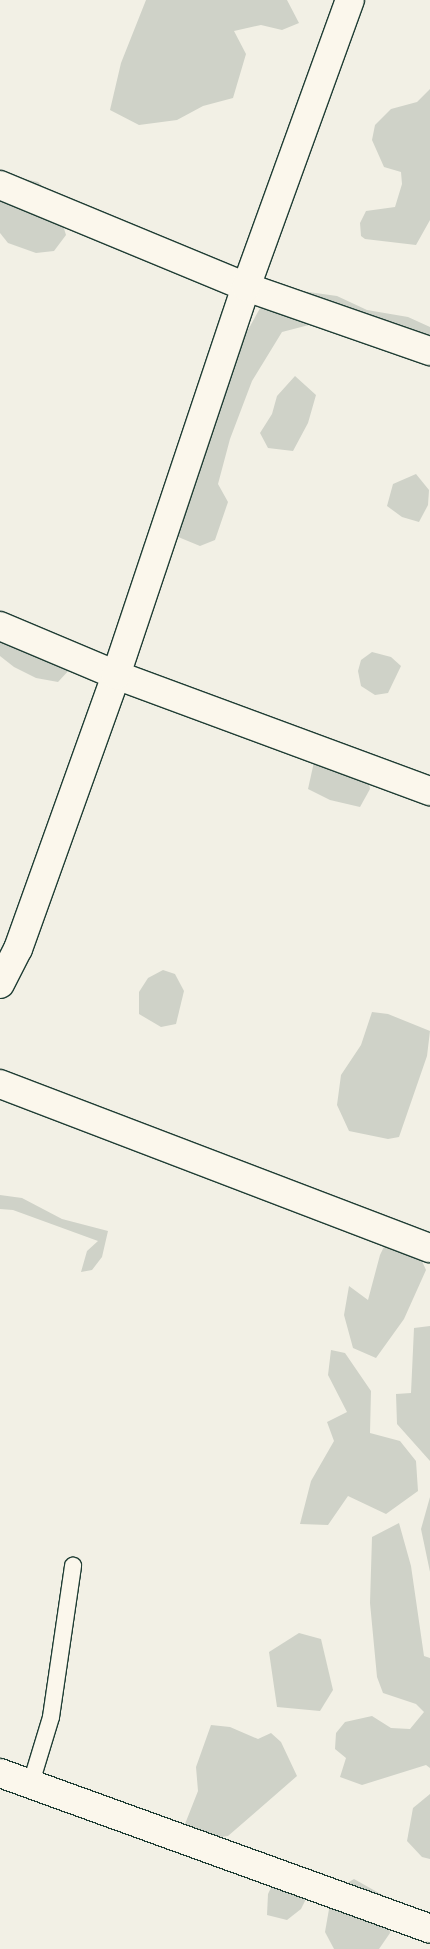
<!DOCTYPE html>
<style>
body{margin:0}
#map{position:relative;width:430px;height:1949px;overflow:hidden;background:#f2f0e5;font-family:"Shantell Sans",sans-serif}
div>[style]{position:absolute}
[style*='--x']{left:calc(var(--x)*1px);top:calc(var(--y)*1px);width:calc(var(--w)*1px);rotate:calc(var(--a)*1deg)}
.green>*{inset:0;background:#cfd2c8}
.roads{filter:drop-shadow(1px 0 #1f3d34) drop-shadow(-1px 0 #1f3d34) drop-shadow(0 1px #1f3d34) drop-shadow(0 -1px #1f3d34)}
.service>*{height:16px;margin:-8px;padding:0 8px;transform-origin:8px;border-radius:8px;background:#fbf7ec}
.minor>*{height:28px;margin:-14px;padding:0 14px;transform-origin:14px;border-radius:14px;background:#fbf7ec}
span{translate:-50% -50%;white-space:nowrap;text-align:center;line-height:1.15;-webkit-text-stroke:4.5px #fbf7ec;paint-order:stroke}
</style>
<div id="map">
<div class="green">
<div style="clip-path:polygon(146px 0,287px 0,299px 23px,282px 30px,261px 25px,234px 31px,246px 54px,233px 98px,203px 106px,177px 120px,139px 125px,110px 110px,121px 63px)"></div>
<div style="clip-path:polygon(430px 89px,430px 220px,416px 245px,365px 239px,361px 236px,360px 223px,366px 211px,395px 207px,402px 184px,401px 172px,384px 167px,372px 140px,375px 125px,391px 109px,417px 102px)"></div>
<div style="clip-path:polygon(10px 176px,38px 182px,55px 199px,66px 235px,54px 251px,36px 253px,8px 243px,0 233px,0 183px)"></div>
<div style="clip-path:polygon(294px 290px,337px 296px,367px 310px,408px 317px,430px 327px,430px 347px,328px 320px,282px 332px,252px 381px,230px 439px,218px 484px,228px 502px,215px 540px,200px 546px,171px 534px,239px 346px,268px 294px)"></div>
<div style="clip-path:polygon(295px 376px,316px 395px,308px 423px,293px 451px,268px 448px,260px 433px,272px 414px,277px 396px)"></div>
<div style="clip-path:polygon(416px 474px,429px 490px,428px 505px,419px 522px,402px 517px,387px 506px,393px 484px)"></div>
<div style="clip-path:polygon(0 633px,71px 668px,58px 682px,36px 678px,14px 667px,0 656px)"></div>
<div style="clip-path:polygon(372px 652px,391px 657px,401px 666px,388px 693px,375px 695px,361px 686px,358px 671px,361px 660px)"></div>
<div style="clip-path:polygon(314px 762px,366px 766px,370px 789px,360px 807px,330px 800px,308px 789px)"></div>
<div style="clip-path:polygon(163px 970px,175px 974px,184px 991px,176px 1024px,161px 1027px,139px 1014px,139px 992px,148px 978px)"></div>
<div style="clip-path:polygon(372px 1012px,388px 1014px,430px 1031px,427px 1056px,399px 1137px,388px 1139px,349px 1131px,337px 1105px,341px 1075px,361px 1045px)"></div>
<div style="clip-path:polygon(0 1195px,22px 1198px,62px 1219px,108px 1231px,102px 1257px,92px 1270px,81px 1272px,87px 1251px,98px 1241px,13px 1210px,0 1209px)"></div>
<div style="clip-path:polygon(393px 1228px,410px 1235px,426px 1270px,404px 1319px,376px 1358px,353px 1348px,344px 1315px,349px 1286px,368px 1300px,380px 1255px)"></div>
<div style="clip-path:polygon(430px 1326px,430px 1461px,397px 1424px,396px 1394px,411px 1393px,414px 1328px)"></div>
<div style="clip-path:polygon(331px 1350px,345px 1353px,371px 1391px,370px 1433px,400px 1441px,416px 1461px,418px 1491px,386px 1514px,348px 1496px,328px 1525px,300px 1524px,311px 1481px,334px 1441px,327px 1422px,347px 1412px,328px 1375px)"></div>
<div style="clip-path:polygon(430px 1497px,430px 1572px,421px 1529px)"></div>
<div style="clip-path:polygon(399px 1523px,411px 1566px,424px 1656px,430px 1658px,430px 1768px,426px 1765px,362px 1785px,340px 1777px,346px 1758px,335px 1749px,336px 1733px,345px 1722px,372px 1716px,391px 1728px,410px 1729px,424px 1712px,416px 1704px,383px 1693px,377px 1677px,370px 1603px,372px 1537px)"></div>
<div style="clip-path:polygon(299px 1633px,321px 1639px,333px 1690px,320px 1711px,277px 1707px,269px 1652px)"></div>
<div style="clip-path:polygon(211px 1725px,230px 1727px,258px 1739px,271px 1733px,281px 1742px,297px 1776px,228px 1836px,208px 1839px,185px 1824px,198px 1791px,196px 1767px)"></div>
<div style="clip-path:polygon(430px 1794px,430px 1859px,422px 1857px,407px 1841px,413px 1808px)"></div>
<div style="clip-path:polygon(279px 1871px,306px 1879px,305px 1901px,301px 1909px,287px 1920px,267px 1915px,268px 1894px)"></div>
<div style="clip-path:polygon(354px 1879px,386px 1897px,390px 1933px,379px 1949px,334px 1949px,325px 1932px,332px 1892px)"></div>
</div>
<div class="roads">
<div class="service">
<div style="--x:31;--y:1783;--w:69;--a:-73.1"></div>
<div style="--x:51;--y:1717;--w:153;--a:-81.7"></div>
</div>
<div class="minor">
<div style="--x:0;--y:185;--w:266;--a:22.5"></div>
<div style="--x:246;--y:287;--w:195;--a:19.2"></div>
<div style="--x:0;--y:626;--w:126;--a:22.9"></div>
<div style="--x:116;--y:675;--w:335;--a:20.3"></div>
<div style="--x:0;--y:984;--w:39;--a:-63"></div>
<div style="--x:18;--y:949;--w:291;--a:-70.3"></div>
<div style="--x:116;--y:675;--w:409;--a:-71.5"></div>
<div style="--x:246;--y:287;--w:305;--a:-70.1"></div>
<div style="--x:0;--y:1084;--w:460;--a:20.9"></div>
<div style="--x:0;--y:1773;--w:457;--a:19.9"></div>
</div>
</div>
</div>
